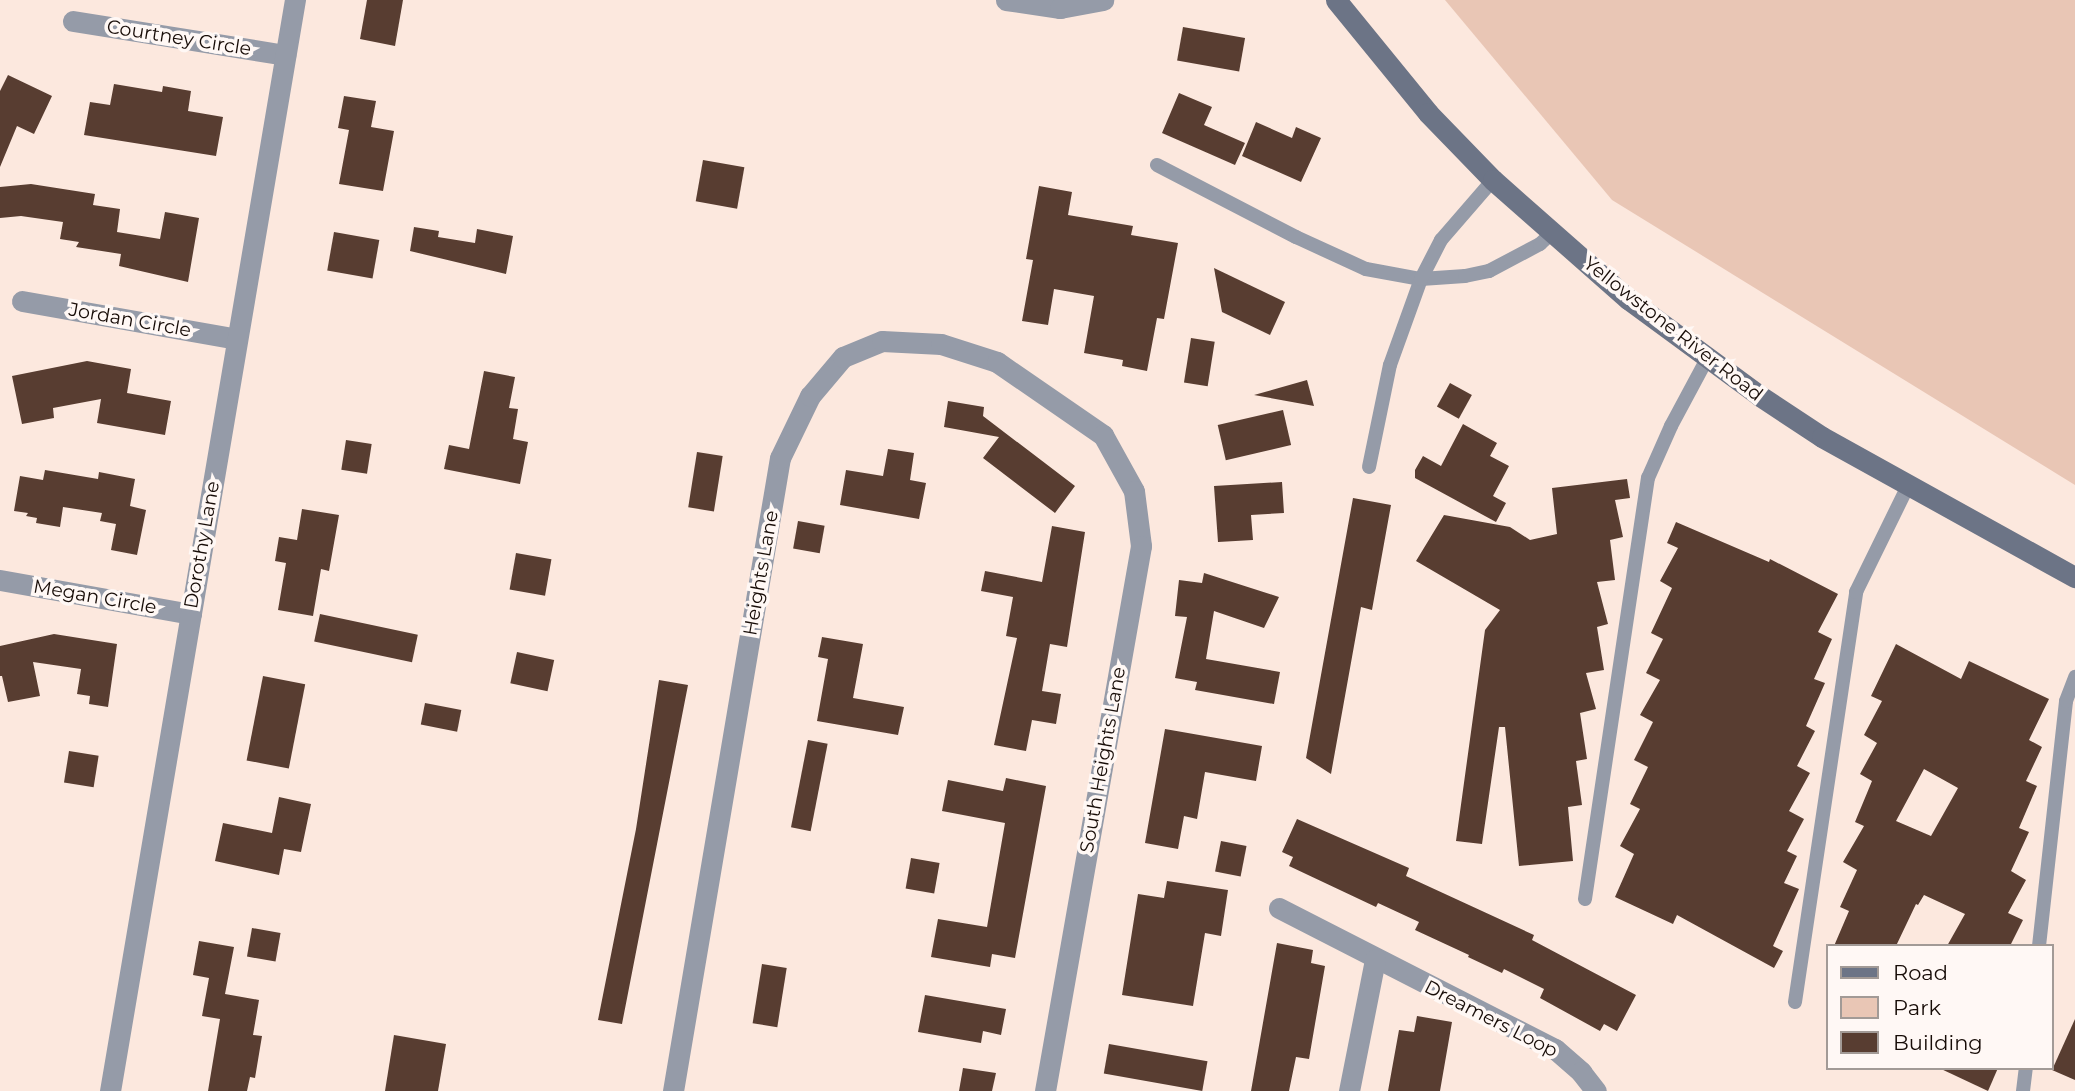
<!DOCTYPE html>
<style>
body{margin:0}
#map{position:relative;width:2075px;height:1091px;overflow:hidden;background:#fce8de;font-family:Montserrat,sans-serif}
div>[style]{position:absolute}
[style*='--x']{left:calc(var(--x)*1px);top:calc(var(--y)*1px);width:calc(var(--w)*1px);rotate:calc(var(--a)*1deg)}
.green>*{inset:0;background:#e9c6b5}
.building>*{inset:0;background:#583d31;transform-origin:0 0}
.lane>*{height:14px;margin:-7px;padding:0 7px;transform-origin:7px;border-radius:7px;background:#959ba8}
.street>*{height:21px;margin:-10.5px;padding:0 10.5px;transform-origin:10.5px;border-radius:10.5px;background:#959ba8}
.secondary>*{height:21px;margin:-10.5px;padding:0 10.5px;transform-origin:10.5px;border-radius:10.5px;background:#6c7486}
span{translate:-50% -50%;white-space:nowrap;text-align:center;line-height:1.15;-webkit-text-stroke:7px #fff8f5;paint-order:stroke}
.street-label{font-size:19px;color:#170c07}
.legend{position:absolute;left:1826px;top:944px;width:228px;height:126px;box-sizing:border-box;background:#fff8f5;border:2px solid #a29a96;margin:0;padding:9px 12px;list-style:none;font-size:21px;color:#170c07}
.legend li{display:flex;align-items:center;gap:14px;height:35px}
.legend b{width:35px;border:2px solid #a29a96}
</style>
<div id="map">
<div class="green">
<div style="clip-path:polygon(1445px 0,2075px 0,2075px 485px,1612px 200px)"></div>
</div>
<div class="building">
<div style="clip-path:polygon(367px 0,403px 0,395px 46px,360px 39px)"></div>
<div style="left:1183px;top:27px;width:63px;height:34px;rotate:10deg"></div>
<div style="clip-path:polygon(8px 75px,52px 96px,34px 134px,17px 126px,0 167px,0 91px)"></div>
<div style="clip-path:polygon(114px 84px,162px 92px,163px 86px,191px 91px,188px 111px,223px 117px,216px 156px,84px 135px,90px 102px,110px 105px)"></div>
<div style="clip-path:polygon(1179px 93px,1212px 107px,1204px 125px,1245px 143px,1235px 165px,1162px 133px)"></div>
<div style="clip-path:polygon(344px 96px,376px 101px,371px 127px,394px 131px,383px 191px,339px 184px,349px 130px,338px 128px)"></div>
<div style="clip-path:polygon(1256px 122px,1292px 138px,1296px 127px,1321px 138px,1301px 182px,1242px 156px)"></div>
<div style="left:703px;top:160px;width:42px;height:42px;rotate:10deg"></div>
<div style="clip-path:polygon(31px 184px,95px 194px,93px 205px,120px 209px,117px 232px,160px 239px,165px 212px,199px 218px,188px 282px,119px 266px,121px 254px,76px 247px,79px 242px,60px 239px,63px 222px,21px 216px,0 218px,0 187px)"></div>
<div style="clip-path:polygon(1039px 186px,1072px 192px,1068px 215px,1133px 226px,1131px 235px,1178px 243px,1164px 319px,1157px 318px,1147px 371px,1122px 366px,1123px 360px,1084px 353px,1094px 296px,1054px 289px,1048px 325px,1022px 321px,1033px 260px,1026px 259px)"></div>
<div style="clip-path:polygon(414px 227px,439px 231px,438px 237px,475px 243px,477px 229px,513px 236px,506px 274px,410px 251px)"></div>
<div style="left:334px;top:232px;width:46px;height:39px;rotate:10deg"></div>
<div style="clip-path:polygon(1214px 268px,1285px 302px,1270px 335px,1222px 312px)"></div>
<div style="left:1191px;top:338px;width:24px;height:45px;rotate:9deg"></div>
<div style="clip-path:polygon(87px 361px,131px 369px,127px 393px,171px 401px,165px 435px,97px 423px,101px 399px,53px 408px,54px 418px,22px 424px,12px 376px)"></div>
<div style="clip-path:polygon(484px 371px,515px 377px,509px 408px,518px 409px,513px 439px,528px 442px,520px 484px,444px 469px,449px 445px,469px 449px)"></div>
<div style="clip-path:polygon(1307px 380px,1314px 406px,1254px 395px)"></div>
<div style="left:1450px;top:383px;width:25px;height:27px;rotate:29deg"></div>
<div style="clip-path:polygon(948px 401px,984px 407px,983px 416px,1075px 486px,1055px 513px,983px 458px,999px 437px,944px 427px)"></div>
<div style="left:1283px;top:410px;width:36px;height:67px;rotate:77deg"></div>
<div style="clip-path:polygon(1463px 424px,1497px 443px,1490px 456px,1509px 466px,1493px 496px,1506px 503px,1496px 522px,1415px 478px,1415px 470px,1423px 456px,1441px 466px)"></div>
<div style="left:346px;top:440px;width:26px;height:30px;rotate:9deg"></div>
<div style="clip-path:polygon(888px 449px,914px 453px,910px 480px,926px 483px,919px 519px,840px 505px,846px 470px,883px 476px)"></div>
<div style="left:697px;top:452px;width:26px;height:56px;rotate:9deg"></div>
<div style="clip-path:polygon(45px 470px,98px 479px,99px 472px,135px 479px,130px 506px,146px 510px,137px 555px,111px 550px,116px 524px,100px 521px,102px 513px,63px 507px,60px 527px,36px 523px,37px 518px,26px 516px,28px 513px,14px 511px,20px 476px,43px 480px)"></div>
<div style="clip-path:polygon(1627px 479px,1630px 498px,1615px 500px,1623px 537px,1610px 540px,1615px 580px,1597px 582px,1608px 624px,1597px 627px,1604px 670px,1586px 673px,1596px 709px,1580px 713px,1587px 759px,1576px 761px,1582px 805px,1568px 807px,1573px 861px,1519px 866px,1505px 727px,1499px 727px,1482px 844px,1456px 841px,1485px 630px,1500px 610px,1416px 561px,1444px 515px,1510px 527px,1530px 540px,1557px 534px,1552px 488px)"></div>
<div style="clip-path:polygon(1282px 482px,1284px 513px,1251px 515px,1253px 540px,1218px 542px,1214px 486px)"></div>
<div style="clip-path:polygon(1353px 498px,1391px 505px,1372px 610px,1361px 607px,1331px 774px,1306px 758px)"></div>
<div style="clip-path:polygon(302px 509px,339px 515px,329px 571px,321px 569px,313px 616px,278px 610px,286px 563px,275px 561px,279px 537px,297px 540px)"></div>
<div style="left:798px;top:521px;width:27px;height:28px;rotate:10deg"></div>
<div style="clip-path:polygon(1676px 522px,1769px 562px,1770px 559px,1838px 594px,1818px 632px,1832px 639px,1814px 679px,1825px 683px,1806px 726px,1815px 731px,1797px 766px,1810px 773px,1789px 811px,1804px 819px,1787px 851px,1797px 856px,1784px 883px,1799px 889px,1773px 946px,1783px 951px,1774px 968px,1677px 915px,1673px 924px,1615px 897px,1634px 854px,1620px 846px,1640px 809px,1630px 804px,1648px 767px,1634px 760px,1653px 722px,1640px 715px,1660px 680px,1646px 673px,1663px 639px,1651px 633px,1672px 588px,1660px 581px,1678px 548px,1667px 543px)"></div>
<div style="clip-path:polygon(1052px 526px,1085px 532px,1067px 647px,1050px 644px,1042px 691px,1061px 694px,1056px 724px,1032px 720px,1026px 751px,994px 745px,1017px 638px,1006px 636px,1013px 597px,981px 591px,985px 571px,1042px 582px)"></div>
<div style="left:516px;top:553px;width:36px;height:37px;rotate:10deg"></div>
<div style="clip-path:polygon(1204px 573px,1279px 597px,1264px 628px,1214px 611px,1206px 659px,1280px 672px,1274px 704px,1195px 690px,1197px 682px,1175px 678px,1187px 617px,1175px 616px,1179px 580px,1202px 583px)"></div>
<div style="left:320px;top:614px;width:100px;height:28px;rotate:12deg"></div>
<div style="clip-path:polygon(54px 634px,117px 644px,108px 707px,89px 704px,90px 696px,77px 694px,81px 669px,33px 662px,40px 696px,8px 702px,2px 676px,0 676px,0 646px)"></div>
<div style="clip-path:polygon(822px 637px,863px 644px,853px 698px,904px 707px,898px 735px,817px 721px,828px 659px,818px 657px)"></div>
<div style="clip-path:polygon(evenodd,1896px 644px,1961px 679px,1969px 661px,2049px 699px,2029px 740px,2042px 747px,2026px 781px,2037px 786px,2019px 828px,2029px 832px,2011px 871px,2026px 880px,2008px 913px,2023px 920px,2010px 946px,1947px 946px,1965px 914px,1924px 895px,1918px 905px,1916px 904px,1896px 946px,1834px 946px,1849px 911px,1840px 907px,1857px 870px,1843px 862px,1864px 826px,1855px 822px,1872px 781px,1860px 774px,1877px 743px,1864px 735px,1882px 701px,1871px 696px,1896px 644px,1924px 769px,1958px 788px,1931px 836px,1896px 821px,1924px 769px)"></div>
<div style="left:517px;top:652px;width:38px;height:32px;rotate:12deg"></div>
<div style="left:263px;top:676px;width:43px;height:86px;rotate:11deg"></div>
<div style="clip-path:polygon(659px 680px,688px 685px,622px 1024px,598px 1020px,636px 829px)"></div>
<div style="left:425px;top:703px;width:37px;height:22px;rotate:11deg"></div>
<div style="clip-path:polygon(1165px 729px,1262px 746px,1256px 781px,1205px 772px,1197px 819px,1184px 816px,1178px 849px,1145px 843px)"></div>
<div style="left:808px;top:740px;width:20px;height:89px;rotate:11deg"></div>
<div style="left:69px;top:751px;width:30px;height:32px;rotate:9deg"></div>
<div style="clip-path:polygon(1006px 778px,1046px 786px,1015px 958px,992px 954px,990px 967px,931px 957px,938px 919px,987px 927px,1005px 823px,942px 811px,948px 780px,1003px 791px)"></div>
<div style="clip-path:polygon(279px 797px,311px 804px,301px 852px,284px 849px,279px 875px,215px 861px,223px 823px,272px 833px)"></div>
<div style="clip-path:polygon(1297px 819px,1409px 868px,1406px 876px,1534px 935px,1532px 940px,1636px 995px,1617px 1031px,1604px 1024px,1600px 1031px,1540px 998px,1544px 989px,1504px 969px,1502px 973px,1468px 957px,1469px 955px,1415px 930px,1419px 922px,1378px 903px,1376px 907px,1289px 866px,1293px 857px,1282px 852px)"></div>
<div style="left:1221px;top:841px;width:26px;height:31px;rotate:11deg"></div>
<div style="left:911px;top:858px;width:29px;height:31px;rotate:10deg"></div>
<div style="clip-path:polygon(1167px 881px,1228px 890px,1221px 936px,1205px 933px,1193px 1006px,1122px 995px,1138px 894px,1164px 898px)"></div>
<div style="left:252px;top:928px;width:29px;height:29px;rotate:10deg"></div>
<div style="clip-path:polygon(199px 941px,234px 947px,225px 994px,259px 1000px,253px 1035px,262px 1036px,255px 1078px,250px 1077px,247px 1091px,208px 1091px,220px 1019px,202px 1016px,209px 978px,193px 975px)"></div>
<div style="clip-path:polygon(1277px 943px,1313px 950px,1311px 963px,1325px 966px,1315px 1024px,1309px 1059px,1296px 1057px,1289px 1091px,1251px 1091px)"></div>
<div style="left:762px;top:964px;width:25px;height:60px;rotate:9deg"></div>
<div style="clip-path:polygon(925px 995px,1006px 1009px,1001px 1035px,983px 1031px,981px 1043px,918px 1032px)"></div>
<div style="clip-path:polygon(1417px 1016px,1452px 1022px,1440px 1091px,1388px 1091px,1399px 1030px,1414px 1032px)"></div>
<div style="clip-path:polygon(2075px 1019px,2075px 1080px,2052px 1070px)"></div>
<div style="clip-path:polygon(394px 1035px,446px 1044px,438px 1091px,385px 1091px)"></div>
<div style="left:1109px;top:1044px;width:100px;height:30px;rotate:10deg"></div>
<div style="clip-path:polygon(963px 1068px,996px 1073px,992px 1091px,959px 1091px)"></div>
<div style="clip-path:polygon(1939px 1068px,1998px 1068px,1988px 1091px)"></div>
</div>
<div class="lane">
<div style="--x:1157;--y:165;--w:157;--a:27.4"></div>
<div style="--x:1296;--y:237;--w:77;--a:24.6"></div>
<div style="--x:1366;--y:269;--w:56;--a:10.3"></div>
<div style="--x:1421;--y:279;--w:44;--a:-3.9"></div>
<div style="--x:1465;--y:276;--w:25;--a:-12"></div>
<div style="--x:1489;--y:271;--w:58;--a:-27.9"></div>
<div style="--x:1540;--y:244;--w:16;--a:-43"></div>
<div style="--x:1369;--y:467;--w:104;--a:-78.4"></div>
<div style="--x:1390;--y:365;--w:91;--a:-70.2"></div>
<div style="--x:1421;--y:279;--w:44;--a:-62.9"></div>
<div style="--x:1441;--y:240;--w:79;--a:-49.1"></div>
<div style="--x:1585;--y:899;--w:426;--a:-81.5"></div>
<div style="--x:1648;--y:478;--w:57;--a:-66.1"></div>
<div style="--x:1671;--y:426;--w:76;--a:-61.8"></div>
<div style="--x:2039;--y:946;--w:246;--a:-83.7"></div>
<div style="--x:2066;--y:701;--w:26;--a:-69"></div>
<div style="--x:1795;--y:1002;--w:415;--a:-81.5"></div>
<div style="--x:1856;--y:592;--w:118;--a:-63.9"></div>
<div style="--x:2023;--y:1091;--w:23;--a:-83"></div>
</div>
<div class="street">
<div style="--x:1006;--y:0;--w:55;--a:8.4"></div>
<div style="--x:1060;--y:8;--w:44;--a:-10.5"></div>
<div style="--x:73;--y:21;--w:215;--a:9.1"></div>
<div style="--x:22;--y:301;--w:218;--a:10"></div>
<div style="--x:0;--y:580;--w:194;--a:10.1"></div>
<div style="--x:1279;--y:908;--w:310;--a:27.1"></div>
<div style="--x:1555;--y:1049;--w:35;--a:41"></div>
<div style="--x:1581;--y:1072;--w:24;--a:52"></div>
<div style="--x:110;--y:1091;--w:1107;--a:-80.38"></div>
<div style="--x:673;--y:1091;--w:642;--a:-80.41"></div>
<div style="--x:780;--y:458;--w:69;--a:-64.2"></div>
<div style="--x:810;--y:396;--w:51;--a:-49.8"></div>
<div style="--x:843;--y:357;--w:42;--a:-22.3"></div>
<div style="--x:882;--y:341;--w:59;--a:2.9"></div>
<div style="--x:941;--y:344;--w:59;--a:17.8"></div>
<div style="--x:997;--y:362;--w:129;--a:34.6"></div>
<div style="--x:1103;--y:435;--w:64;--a:61"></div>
<div style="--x:1134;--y:491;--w:55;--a:82.7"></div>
<div style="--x:1141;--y:546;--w:553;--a:99.99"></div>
<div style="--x:1349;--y:1091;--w:134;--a:-78.8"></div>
</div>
<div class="secondary">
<div style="--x:1336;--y:0;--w:146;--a:50.8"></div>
<div style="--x:1428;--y:113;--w:93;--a:45.9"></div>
<div style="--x:1493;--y:180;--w:180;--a:41.4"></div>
<div style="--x:1628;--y:299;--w:164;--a:36.3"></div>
<div style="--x:1760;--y:396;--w:74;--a:33.5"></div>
<div style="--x:1822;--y:437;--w:289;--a:29"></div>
</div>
<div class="street-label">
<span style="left:179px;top:38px;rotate:9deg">Courtney Circle</span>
<span style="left:130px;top:320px;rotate:10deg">Jordan Circle</span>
<span style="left:1673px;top:329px;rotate:38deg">Yellowstone River Road</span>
<span style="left:202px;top:545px;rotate:-80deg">Dorothy Lane</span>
<span style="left:761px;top:573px;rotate:-80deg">Heights Lane</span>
<span style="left:95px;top:597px;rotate:10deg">Megan Circle</span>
<span style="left:1103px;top:760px;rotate:-80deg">South Heights Lane</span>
<span style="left:1491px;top:1019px;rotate:27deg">Dreamers Loop</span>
</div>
<ul class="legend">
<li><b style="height:9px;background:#6c7486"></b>Road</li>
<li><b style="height:19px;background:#e9c6b5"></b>Park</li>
<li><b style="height:19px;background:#583d31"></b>Building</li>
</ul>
</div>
